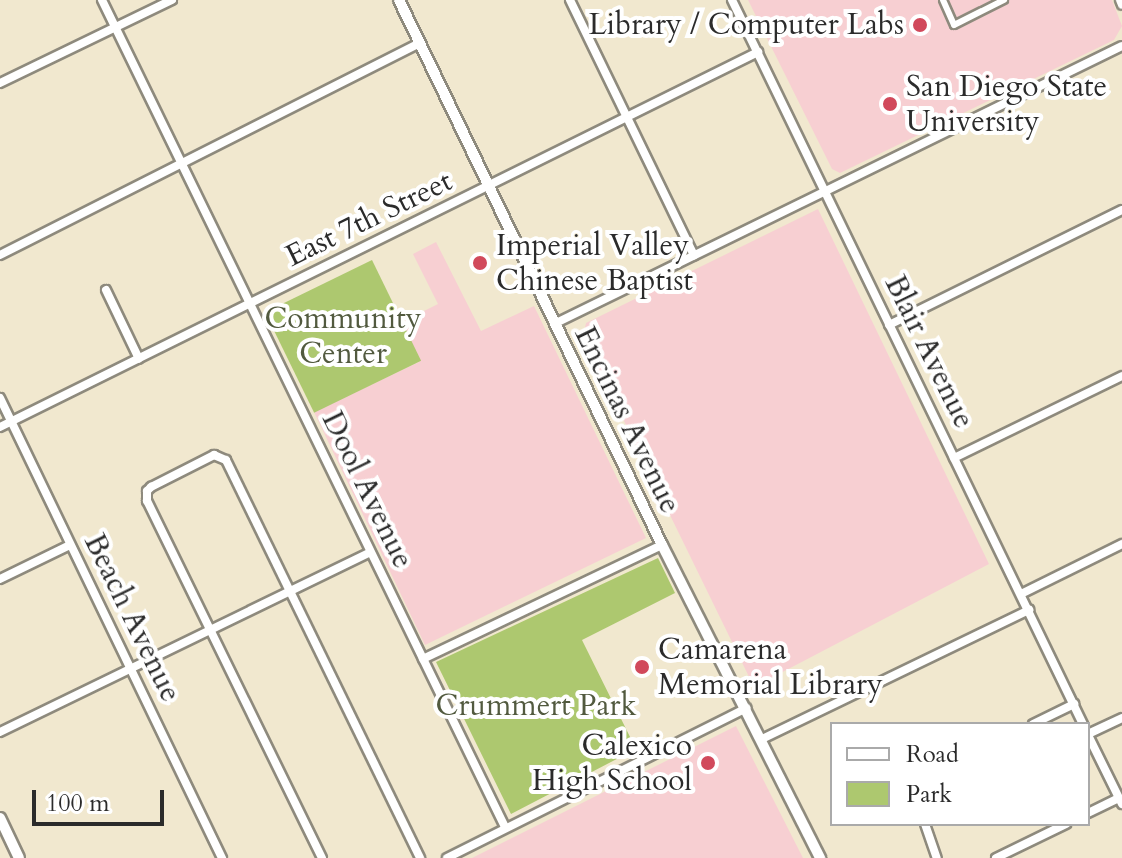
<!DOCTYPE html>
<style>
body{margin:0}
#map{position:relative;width:1122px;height:858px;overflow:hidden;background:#f1e8cf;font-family:Cardo,serif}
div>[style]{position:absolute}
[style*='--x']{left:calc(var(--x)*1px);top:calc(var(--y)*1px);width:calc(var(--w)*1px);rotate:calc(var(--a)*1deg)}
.built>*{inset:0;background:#f7cfd2}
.green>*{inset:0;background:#adc86f;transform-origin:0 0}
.roads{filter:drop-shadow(2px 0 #8e8a7d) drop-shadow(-2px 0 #8e8a7d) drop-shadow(0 2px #8e8a7d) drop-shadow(0 -2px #8e8a7d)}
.pedestrian>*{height:6px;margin:-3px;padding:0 3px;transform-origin:3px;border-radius:3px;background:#fff}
.minor>*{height:8px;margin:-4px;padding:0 4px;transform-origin:4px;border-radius:4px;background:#fff}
.tertiary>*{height:10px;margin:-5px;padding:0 5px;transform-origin:5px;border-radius:5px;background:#fff}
.dots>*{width:22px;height:22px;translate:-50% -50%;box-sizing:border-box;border:4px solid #fff;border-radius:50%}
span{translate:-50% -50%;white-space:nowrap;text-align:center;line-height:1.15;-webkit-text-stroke:8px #fff;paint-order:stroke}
.poi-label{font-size:30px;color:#2b2b2b}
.right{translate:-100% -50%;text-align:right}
.left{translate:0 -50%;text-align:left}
.street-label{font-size:30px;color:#2b2b2b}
.park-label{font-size:30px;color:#525a3f}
.legend{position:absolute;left:830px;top:722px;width:260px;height:104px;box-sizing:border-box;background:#fff;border:2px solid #aaa;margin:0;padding:10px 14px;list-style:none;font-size:24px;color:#2b2b2b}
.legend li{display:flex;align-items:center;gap:16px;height:40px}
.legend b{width:40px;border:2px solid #aaa}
.scale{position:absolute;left:32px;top:790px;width:132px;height:36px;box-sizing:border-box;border:4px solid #2b2b2b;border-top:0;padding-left:10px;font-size:24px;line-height:28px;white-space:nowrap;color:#2b2b2b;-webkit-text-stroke:6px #fff;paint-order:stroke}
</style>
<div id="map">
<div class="built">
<div style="clip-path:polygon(748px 0,1112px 0,1122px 26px,1114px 40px,840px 173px,832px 169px)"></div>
<div style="clip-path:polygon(818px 209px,989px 564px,754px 687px,583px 337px,586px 323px)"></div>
<div style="clip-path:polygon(436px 242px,481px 331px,534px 306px,646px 538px,425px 645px,314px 412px,419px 362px,400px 323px,438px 304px,413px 254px)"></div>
<div style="clip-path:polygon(736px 726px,803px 858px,472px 858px)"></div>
</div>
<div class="green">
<div style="left:372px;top:260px;width:112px;height:119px;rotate:64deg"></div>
<div style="clip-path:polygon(658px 558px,675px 593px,582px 640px,636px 749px,511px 814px,436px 662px)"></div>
</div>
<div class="roads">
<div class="pedestrian">
<div style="--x:943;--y:0;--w:27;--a:66"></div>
<div style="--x:954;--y:25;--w:56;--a:-26.6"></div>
</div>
<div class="minor">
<div style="--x:102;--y:0;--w:920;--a:64.02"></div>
<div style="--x:570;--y:0;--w:284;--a:64.1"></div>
<div style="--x:732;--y:0;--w:805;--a:64.14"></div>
<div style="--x:1120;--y:0;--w:5;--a:68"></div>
<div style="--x:0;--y:83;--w:191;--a:-25.8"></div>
<div style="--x:0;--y:255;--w:470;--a:-26.8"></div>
<div style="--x:106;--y:290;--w:76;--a:64.4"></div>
<div style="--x:554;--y:324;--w:632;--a:-26.08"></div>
<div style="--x:889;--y:325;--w:260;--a:-26.3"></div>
<div style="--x:0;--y:398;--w:511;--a:64.24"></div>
<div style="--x:0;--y:427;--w:846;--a:-26.32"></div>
<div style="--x:954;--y:458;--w:187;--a:-26"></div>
<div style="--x:0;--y:579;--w:78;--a:-25.9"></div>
<div style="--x:1021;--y:594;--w:113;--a:-26.3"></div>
<div style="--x:423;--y:659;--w:265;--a:-25.5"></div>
<div style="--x:1033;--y:724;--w:46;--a:-26"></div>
<div style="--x:0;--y:732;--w:411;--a:-25.9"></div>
<div style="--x:1088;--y:734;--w:38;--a:-25"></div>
<div style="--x:1088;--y:735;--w:77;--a:63.8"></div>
<div style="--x:762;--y:739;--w:297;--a:-25.8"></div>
<div style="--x:1088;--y:813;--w:34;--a:-26"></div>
<div style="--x:925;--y:824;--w:36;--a:71"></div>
<div style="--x:322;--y:858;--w:398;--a:-116.1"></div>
<div style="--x:147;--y:501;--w:10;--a:-90"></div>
<div style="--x:147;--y:491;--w:6;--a:-45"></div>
<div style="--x:151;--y:487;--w:71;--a:-26.9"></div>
<div style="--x:214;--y:455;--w:13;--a:23"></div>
<div style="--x:226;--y:460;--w:443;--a:64"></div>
<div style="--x:447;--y:858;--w:335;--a:-26.6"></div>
<div style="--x:996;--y:858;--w:78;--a:-25.9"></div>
</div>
<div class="tertiary">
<div style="--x:399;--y:0;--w:605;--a:64.24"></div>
<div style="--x:662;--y:545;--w:351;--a:63.2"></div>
<div style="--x:0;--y:818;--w:44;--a:64.6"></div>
</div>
</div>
<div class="dots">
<div style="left:920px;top:25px;background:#d1495b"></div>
<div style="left:890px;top:104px;background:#d1495b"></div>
<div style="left:480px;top:263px;background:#d1495b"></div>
<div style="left:642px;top:667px;background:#d1495b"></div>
<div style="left:708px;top:763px;background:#d1495b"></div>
</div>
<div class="poi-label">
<span class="right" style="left:904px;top:25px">Library / Computer Labs</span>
<span class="left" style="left:906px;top:104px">San Diego State<br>University</span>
<span class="left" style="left:496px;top:263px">Imperial Valley<br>Chinese Baptist</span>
<span class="left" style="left:658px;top:667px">Camarena<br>Memorial Library</span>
<span class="right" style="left:692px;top:763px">Calexico<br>High School</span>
</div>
<div class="street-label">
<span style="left:369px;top:219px;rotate:-26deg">East 7th Street</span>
<span style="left:929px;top:352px;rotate:64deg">Blair Avenue</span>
<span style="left:627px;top:420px;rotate:64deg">Encinas Avenue</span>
<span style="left:367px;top:490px;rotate:64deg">Dool Avenue</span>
<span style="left:132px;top:618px;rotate:64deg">Beach Avenue</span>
</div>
<div class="park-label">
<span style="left:343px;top:336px">Community<br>Center</span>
<span style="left:536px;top:706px">Crummert Park</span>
</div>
<ul class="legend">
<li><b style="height:10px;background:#fff"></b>Road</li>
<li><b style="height:22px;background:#adc86f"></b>Park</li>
</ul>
<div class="scale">100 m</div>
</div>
